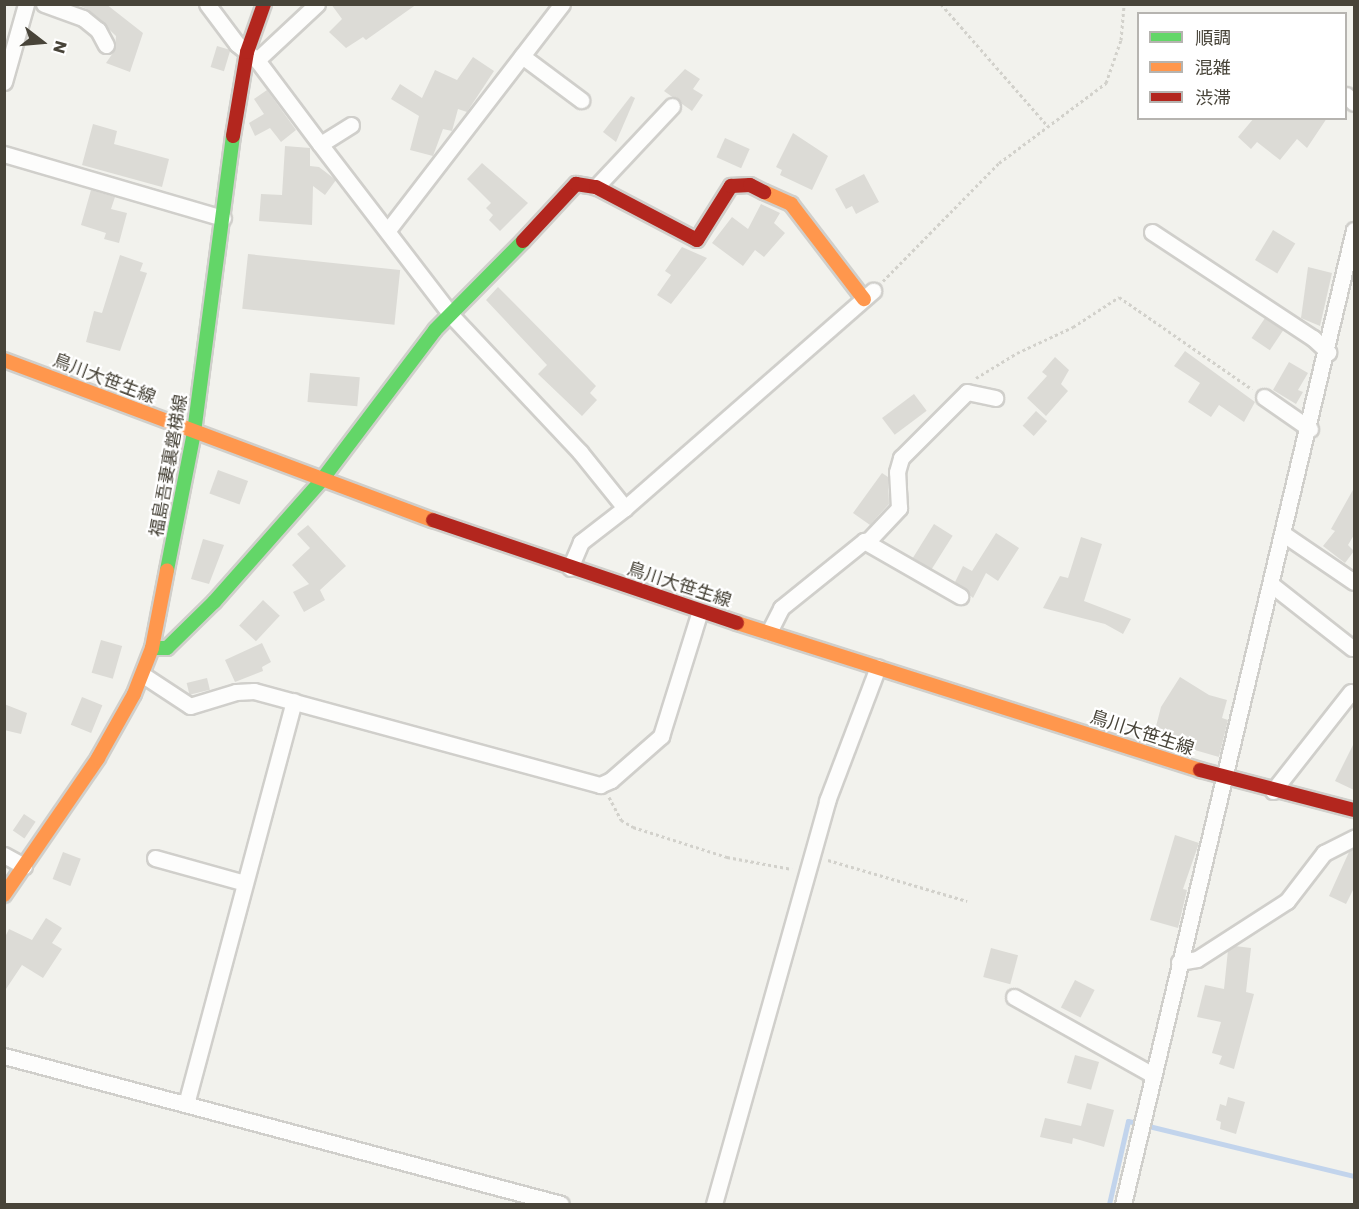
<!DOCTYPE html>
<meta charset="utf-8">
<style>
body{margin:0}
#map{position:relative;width:1359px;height:1209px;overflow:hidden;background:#f2f2ed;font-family:Poppins,"Noto Sans JP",sans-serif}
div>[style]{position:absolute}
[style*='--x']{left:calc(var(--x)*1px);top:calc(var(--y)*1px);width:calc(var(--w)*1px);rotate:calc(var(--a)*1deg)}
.stream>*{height:5px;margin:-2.5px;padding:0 2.5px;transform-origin:2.5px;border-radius:2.5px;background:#c2d4ec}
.building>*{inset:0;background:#dcdbd6;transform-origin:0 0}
.path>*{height:3px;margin-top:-1.5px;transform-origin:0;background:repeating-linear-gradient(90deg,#d2d1cb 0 3px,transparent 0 6px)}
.roads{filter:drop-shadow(2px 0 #d0cfcb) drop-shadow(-2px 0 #d0cfcb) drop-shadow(0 2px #d0cfcb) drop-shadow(0 -2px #d0cfcb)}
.street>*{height:15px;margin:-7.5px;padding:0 7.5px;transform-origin:7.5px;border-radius:7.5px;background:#fdfdfc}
.fast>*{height:14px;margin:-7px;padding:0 7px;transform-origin:7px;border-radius:7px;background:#63d668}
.slow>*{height:14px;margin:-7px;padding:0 7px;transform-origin:7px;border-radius:7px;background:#ff974d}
.jam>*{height:14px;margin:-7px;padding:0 7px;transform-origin:7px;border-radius:7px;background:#b3261e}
span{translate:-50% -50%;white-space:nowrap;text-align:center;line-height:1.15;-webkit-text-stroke:4.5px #fff;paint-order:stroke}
.street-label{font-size:18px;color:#484439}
.frame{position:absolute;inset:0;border:6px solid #484439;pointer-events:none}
.legend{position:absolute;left:1137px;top:12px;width:210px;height:108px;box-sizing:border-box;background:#fff;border:2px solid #b6b4b0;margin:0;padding:8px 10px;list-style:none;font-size:18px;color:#484439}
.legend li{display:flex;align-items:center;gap:12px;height:30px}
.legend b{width:30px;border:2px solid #b6b4b0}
.north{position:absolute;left:12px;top:12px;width:60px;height:60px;-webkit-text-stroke:4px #fff;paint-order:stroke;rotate:106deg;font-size:16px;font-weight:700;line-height:24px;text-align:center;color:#484439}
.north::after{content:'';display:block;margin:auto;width:21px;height:27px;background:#484439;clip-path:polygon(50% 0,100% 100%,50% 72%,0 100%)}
</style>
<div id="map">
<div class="stream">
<div style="--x:1109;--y:1204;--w:85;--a:-77.1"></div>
<div style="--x:1128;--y:1121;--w:233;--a:13.7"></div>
</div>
<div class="building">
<div style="clip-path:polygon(76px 4px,106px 4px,143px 33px,130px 72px,106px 63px,115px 50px,116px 36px,89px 10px)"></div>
<div style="clip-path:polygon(331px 4px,417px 4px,366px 40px,363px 37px,346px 48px,329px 32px,342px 19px)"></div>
<div style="left:217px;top:46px;width:14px;height:22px;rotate:17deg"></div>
<div style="clip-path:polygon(473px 57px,494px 71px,467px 112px,458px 109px,452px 131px,443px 129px,433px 156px,410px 150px,419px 116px,391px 99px,400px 84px,422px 98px,435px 70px,457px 80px)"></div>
<div style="clip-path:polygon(685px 69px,700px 79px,693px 89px,703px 95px,692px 111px,664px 91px)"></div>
<div style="clip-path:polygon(267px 90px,296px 130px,281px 142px,270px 128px,255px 136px,249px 123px,264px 114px,254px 99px)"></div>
<div style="clip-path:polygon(631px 96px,635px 98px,616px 142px,603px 132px)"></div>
<div style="clip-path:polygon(1254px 118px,1327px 118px,1307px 148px,1297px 139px,1280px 160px,1257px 142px,1251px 149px,1238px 137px)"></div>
<div style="clip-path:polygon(93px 124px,117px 131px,114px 144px,169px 159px,162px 187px,82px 165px)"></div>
<div style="clip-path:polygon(793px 133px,828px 156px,812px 190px,780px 175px,782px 170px,776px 167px)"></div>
<div style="left:725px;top:138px;width:27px;height:21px;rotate:24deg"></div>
<div style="clip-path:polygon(285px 146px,310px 148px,310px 166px,319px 167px,336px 180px,325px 195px,313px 186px,312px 225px,259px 221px,261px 194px,282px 195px)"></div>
<div style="clip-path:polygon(482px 163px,528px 203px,500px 231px,489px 220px,493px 215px,486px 208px,491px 203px,467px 179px)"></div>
<div style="clip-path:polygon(864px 174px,879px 202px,856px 214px,852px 206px,846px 209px,835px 189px)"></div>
<div style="clip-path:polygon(91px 190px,115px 197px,111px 209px,127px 213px,119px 243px,104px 239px,106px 233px,81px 225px)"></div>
<div style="clip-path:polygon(761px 204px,780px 213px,774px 223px,785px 233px,764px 257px,755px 250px,743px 266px,712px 243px,732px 217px,748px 229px)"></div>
<div style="left:1273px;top:230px;width:26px;height:35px;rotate:31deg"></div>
<div style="clip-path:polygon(682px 247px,707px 258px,671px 304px,657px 295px,671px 275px,665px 271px)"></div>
<div style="left:248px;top:254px;width:153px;height:55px;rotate:6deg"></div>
<div style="clip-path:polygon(120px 255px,143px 263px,140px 271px,147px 273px,120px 351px,86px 342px,94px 311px,102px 313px)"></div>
<div style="clip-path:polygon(1308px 267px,1332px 273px,1320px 326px,1301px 318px)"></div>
<div style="clip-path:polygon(498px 287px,596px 386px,590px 393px,597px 400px,582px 416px,538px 374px,547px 365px,486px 300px)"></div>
<div style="left:1265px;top:318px;width:22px;height:24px;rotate:34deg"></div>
<div style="clip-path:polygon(1185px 351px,1255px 402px,1244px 422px,1219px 405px,1211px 417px,1188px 402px,1200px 383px,1174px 366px)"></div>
<div style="clip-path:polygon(1055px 357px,1069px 370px,1061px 384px,1068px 391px,1046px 416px,1027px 398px,1047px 376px,1042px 372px)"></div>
<div style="clip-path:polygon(1289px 362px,1308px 373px,1298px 390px,1303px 392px,1296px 404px,1273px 390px)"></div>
<div style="left:310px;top:373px;width:50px;height:29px;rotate:5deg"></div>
<div style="left:914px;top:394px;width:21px;height:40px;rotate:53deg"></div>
<div style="left:1036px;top:411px;width:15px;height:20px;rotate:42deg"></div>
<div style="left:218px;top:470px;width:32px;height:25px;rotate:20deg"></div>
<div style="clip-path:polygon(882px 473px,888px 477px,889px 504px,870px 525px,853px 513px)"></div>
<div style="clip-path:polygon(1354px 488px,1354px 535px,1348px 545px,1354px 551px,1345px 563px,1323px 546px,1335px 531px,1331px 529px)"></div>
<div style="left:934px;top:524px;width:22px;height:40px;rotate:32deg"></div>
<div style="clip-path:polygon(308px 525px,346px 566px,320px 590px,325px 600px,304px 612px,293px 592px,309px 584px,292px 565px,310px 548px,297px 534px)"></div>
<div style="clip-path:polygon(996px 533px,1019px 548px,998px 581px,986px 573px,973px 598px,955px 582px,963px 566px,972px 571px)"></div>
<div style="clip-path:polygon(1081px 537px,1102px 544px,1084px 601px,1131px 619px,1123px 634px,1105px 624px,1043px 608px,1060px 576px,1068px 578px)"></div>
<div style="clip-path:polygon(203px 539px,224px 545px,209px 584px,191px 579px)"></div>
<div style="left:263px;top:600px;width:23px;height:35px;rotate:43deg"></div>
<div style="left:101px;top:640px;width:22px;height:34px;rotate:16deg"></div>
<div style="clip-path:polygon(262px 643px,271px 662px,262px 667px,263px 671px,235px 682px,225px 660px)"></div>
<div style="clip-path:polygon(1180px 677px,1209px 695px,1227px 700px,1222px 718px,1228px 720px,1219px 757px,1153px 738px,1161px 707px)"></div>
<div style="left:207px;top:678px;width:12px;height:21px;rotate:76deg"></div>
<div style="left:82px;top:697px;width:22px;height:30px;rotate:22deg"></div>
<div style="clip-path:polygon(4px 704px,27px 713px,21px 734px,4px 730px)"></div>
<div style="clip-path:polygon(1354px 743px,1354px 790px,1335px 781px)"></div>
<div style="left:24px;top:814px;width:14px;height:20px;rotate:34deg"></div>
<div style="clip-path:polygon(1175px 835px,1199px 843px,1183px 889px,1187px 890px,1178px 928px,1150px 920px)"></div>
<div style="clip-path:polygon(1354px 849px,1354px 888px,1346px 904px,1329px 896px,1349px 852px)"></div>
<div style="left:63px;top:852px;width:19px;height:29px;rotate:21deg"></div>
<div style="clip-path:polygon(46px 918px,62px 928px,52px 943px,62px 949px,43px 978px,22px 965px,4px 992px,4px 939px,9px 929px,32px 940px)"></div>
<div style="clip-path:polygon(1235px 946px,1251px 948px,1246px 992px,1254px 994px,1234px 1069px,1219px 1064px,1222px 1056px,1212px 1053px,1221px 1022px,1197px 1017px,1205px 985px,1224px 989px,1228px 950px)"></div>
<div style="left:991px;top:948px;width:28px;height:30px;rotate:15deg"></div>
<div style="left:1075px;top:980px;width:22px;height:31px;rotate:27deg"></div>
<div style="left:1075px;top:1055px;width:25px;height:29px;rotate:16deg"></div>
<div style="clip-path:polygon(1228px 1097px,1245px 1102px,1236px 1134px,1220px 1129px,1221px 1122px,1216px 1120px,1220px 1104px,1226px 1106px)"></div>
<div style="clip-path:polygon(1087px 1103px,1114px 1110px,1104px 1147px,1073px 1138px,1072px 1144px,1040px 1137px,1045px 1118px,1081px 1126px)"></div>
</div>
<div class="path">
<div style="--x:941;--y:4;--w:161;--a:48.8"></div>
<div style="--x:883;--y:281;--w:165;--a:-45.5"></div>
<div style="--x:999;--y:163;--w:134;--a:-36.8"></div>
<div style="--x:1106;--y:83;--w:46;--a:-70.8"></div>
<div style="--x:1121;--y:40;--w:36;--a:-85"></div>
<div style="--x:976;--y:378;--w:48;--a:-31.4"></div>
<div style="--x:1017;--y:353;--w:62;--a:-24.9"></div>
<div style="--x:1073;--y:327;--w:55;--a:-33.1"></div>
<div style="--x:1119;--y:297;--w:162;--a:34.7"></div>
<div style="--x:609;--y:797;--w:26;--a:62"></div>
<div style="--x:621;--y:820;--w:14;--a:30"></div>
<div style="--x:633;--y:827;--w:99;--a:17.7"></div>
<div style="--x:727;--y:857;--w:66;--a:10.5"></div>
<div style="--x:828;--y:860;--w:145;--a:16.4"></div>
</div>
<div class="roads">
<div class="street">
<div style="--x:44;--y:4;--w:41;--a:19.7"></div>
<div style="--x:83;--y:18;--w:19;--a:39"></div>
<div style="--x:98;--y:30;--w:17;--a:62"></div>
<div style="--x:207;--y:4;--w:50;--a:53.1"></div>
<div style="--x:237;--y:44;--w:26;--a:39"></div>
<div style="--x:257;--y:60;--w:105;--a:53.1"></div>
<div style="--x:522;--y:56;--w:74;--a:36.7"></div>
<div style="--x:257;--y:60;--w:82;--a:-43"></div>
<div style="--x:4;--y:82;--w:81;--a:-74.2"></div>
<div style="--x:1346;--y:95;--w:11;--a:45"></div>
<div style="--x:351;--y:125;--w:36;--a:148"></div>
<div style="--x:320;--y:144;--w:215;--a:52.5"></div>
<div style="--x:451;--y:315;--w:188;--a:46.7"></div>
<div style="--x:580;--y:452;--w:72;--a:51.2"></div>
<div style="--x:625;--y:508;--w:56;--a:142.3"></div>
<div style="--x:581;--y:542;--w:28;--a:113"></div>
<div style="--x:4;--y:154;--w:228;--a:16.3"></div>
<div style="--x:596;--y:187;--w:111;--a:-46.8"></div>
<div style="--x:388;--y:230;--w:285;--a:-52.4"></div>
<div style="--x:1152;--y:232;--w:193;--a:33.4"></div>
<div style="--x:1313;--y:338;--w:21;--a:43"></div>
<div style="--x:1264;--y:397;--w:56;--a:34.8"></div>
<div style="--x:625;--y:508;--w:330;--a:-41.2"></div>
<div style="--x:1285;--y:535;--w:83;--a:34.3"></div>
<div style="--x:867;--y:542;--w:47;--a:-46.7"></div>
<div style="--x:899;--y:508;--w:36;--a:-93"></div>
<div style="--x:897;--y:472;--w:15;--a:-74"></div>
<div style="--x:901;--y:458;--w:93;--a:-45"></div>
<div style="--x:967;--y:392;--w:29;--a:12"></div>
<div style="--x:1272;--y:585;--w:102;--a:38.2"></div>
<div style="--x:769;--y:632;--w:27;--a:-63"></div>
<div style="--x:781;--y:608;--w:107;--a:-38.9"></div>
<div style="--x:864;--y:541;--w:111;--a:29.8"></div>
<div style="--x:143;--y:675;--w:56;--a:33.4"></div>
<div style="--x:190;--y:706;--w:48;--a:-16.9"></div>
<div style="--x:236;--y:692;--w:18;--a:-3"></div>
<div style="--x:254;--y:691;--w:359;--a:15.2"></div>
<div style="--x:600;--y:785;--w:12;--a:-24"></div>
<div style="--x:611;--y:780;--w:67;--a:-41.3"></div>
<div style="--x:661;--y:736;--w:131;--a:-72.7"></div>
<div style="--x:1273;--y:791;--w:126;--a:-51.8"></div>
<div style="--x:4;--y:855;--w:23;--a:29"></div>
<div style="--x:155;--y:858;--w:93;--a:15.5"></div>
<div style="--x:1179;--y:962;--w:18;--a:-9"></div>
<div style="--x:1197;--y:959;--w:107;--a:-32.8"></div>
<div style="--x:1287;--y:901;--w:61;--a:-52.4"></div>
<div style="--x:1324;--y:853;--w:34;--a:-27"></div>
<div style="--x:1014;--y:997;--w:159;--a:29.3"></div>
<div style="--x:4;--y:1056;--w:576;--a:14.88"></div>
<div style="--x:186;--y:1104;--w:417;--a:-75"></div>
<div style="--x:714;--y:1204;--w:419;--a:-74.3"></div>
<div style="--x:827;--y:801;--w:143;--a:-69.2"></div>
<div style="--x:1123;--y:1204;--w:1001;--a:-76.66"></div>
</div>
<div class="fast">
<div style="--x:167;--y:570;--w:141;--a:-78.9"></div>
<div style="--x:194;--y:432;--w:299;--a:-82.5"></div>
<div style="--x:152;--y:648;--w:15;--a:0"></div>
<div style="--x:167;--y:648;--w:66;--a:-44.4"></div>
<div style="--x:214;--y:602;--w:162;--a:-48.5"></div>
<div style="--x:321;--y:481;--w:189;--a:-52.9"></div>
<div style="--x:435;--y:330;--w:125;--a:-45.3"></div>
</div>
<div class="slow">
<div style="--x:764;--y:192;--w:30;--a:24"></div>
<div style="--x:791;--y:204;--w:120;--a:52.5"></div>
<div style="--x:4;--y:360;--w:458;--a:20.5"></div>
<div style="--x:737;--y:623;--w:486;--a:17.6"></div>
<div style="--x:4;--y:895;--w:166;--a:-55.5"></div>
<div style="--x:98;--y:758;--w:73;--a:-60.6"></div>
<div style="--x:134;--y:694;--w:49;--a:-68.6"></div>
<div style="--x:152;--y:648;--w:79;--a:-79.1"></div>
</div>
<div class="jam">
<div style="--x:233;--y:136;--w:85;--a:-80.5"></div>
<div style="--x:247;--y:52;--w:51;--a:-70.5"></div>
<div style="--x:523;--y:241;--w:78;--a:-47.1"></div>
<div style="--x:576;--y:184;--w:20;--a:9"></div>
<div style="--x:596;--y:187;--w:114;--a:27.7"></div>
<div style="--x:697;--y:240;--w:64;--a:-57.8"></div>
<div style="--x:731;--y:186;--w:19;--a:-3"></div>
<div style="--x:750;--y:185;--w:16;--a:27"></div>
<div style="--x:433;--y:520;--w:321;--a:18.7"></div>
<div style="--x:1200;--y:770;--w:159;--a:14.6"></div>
</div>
</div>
<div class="street-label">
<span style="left:104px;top:379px;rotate:21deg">鳥川大笹生線</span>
<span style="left:169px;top:466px;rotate:-80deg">福島吾妻裏磐梯線</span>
<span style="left:679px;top:585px;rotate:18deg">鳥川大笹生線</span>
<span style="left:1142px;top:733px;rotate:18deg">鳥川大笹生線</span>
</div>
<div class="frame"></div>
<ul class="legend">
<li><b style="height:8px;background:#63d668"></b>順調</li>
<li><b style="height:8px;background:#ff974d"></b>混雑</li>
<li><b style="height:8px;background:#b3261e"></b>渋滞</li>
</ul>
<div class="north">N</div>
</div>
